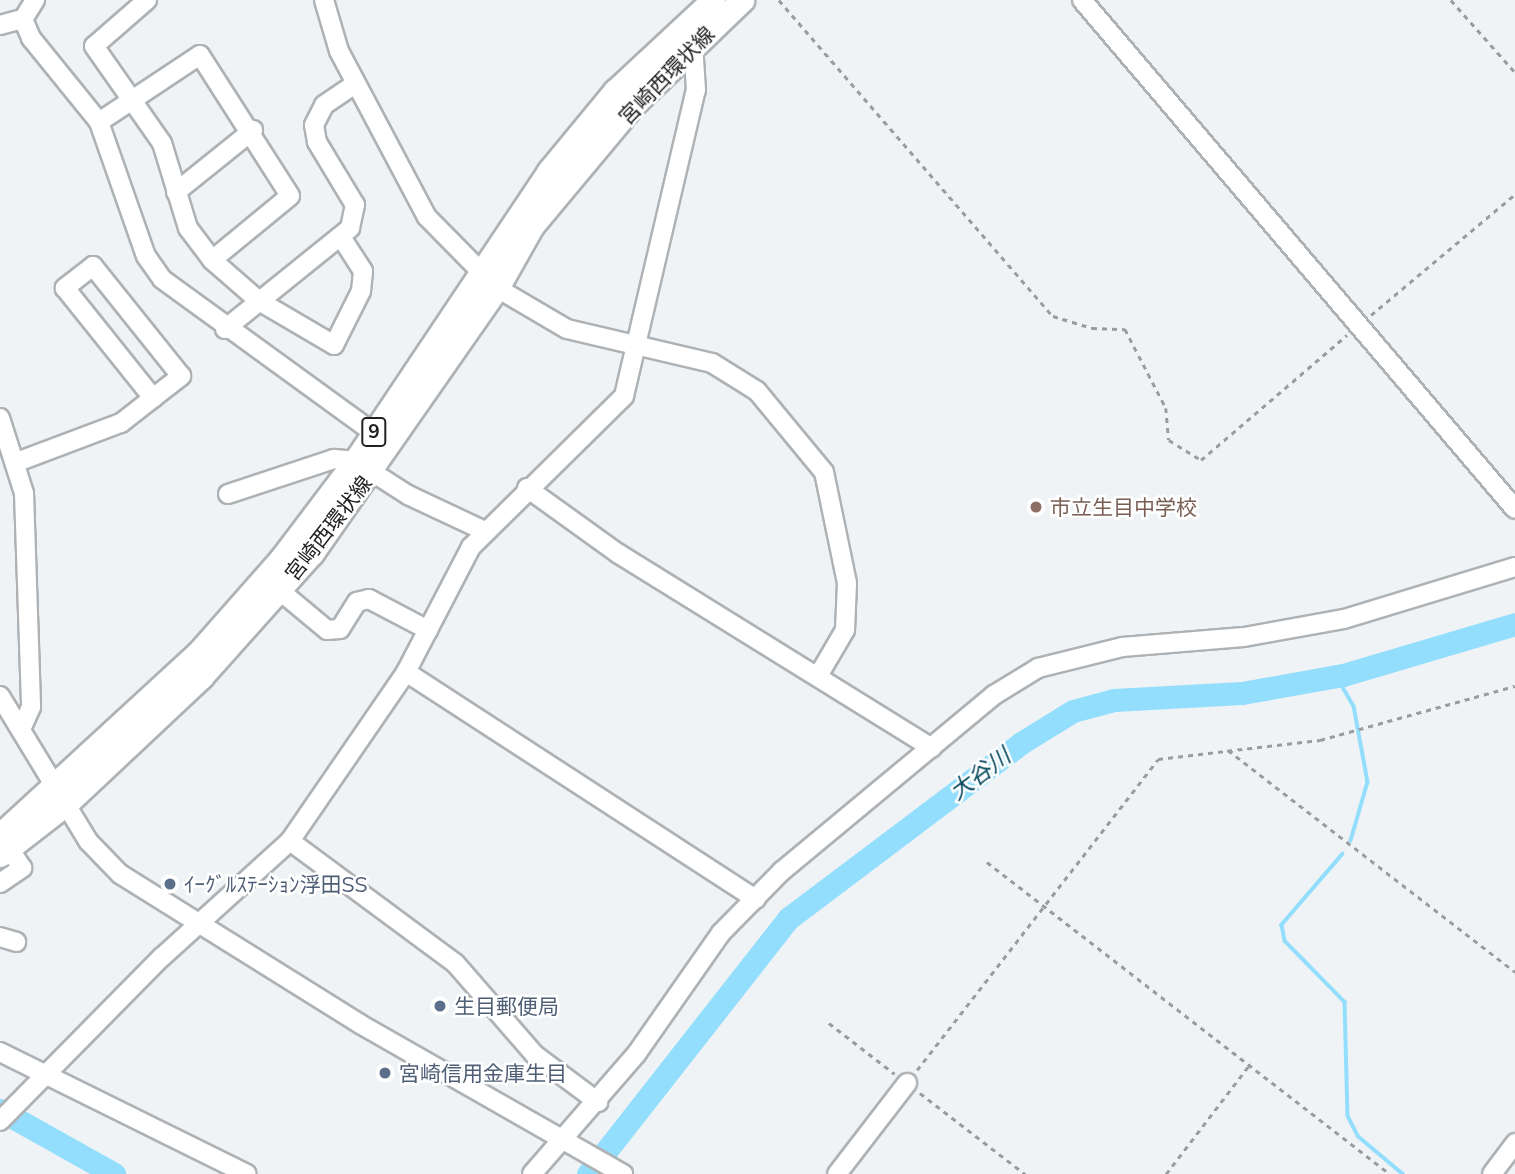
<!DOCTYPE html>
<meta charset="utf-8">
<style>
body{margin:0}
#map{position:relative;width:1515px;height:1174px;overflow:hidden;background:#eff3f6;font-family:Mulish,"Noto Sans JP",sans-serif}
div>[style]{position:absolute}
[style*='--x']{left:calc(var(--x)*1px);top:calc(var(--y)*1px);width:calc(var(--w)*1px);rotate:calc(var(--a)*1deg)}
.stream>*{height:3.5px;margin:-1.75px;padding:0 1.75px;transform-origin:1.75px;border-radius:1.75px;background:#93defd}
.river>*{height:23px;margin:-11.5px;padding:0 11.5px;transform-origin:11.5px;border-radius:11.5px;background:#93defd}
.path>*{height:2.5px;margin-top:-1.25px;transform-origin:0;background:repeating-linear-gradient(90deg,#9a9d9f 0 5px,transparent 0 10px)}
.roads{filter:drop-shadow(2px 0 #aeb2b5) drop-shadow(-2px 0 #aeb2b5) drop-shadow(0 2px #aeb2b5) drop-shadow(0 -2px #aeb2b5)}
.minor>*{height:18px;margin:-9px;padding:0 9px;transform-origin:9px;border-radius:9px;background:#fff}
.major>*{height:23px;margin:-11.5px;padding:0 11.5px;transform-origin:11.5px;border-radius:11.5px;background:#fff}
.dots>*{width:19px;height:19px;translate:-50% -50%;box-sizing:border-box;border:4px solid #fff;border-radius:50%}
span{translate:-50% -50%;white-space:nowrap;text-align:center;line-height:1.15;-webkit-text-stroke:5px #fff;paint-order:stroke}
.shield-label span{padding:2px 5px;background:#fff;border:2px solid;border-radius:5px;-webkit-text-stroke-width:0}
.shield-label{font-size:19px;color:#202122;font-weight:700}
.street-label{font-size:21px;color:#202122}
.education-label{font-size:21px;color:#785e54}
.left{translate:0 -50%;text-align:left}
.service-label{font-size:21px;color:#4e5e75}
.water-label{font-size:23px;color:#07495e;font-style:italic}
</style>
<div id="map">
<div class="stream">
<div style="--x:1337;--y:677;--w:34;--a:60"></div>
<div style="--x:1354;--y:706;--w:77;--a:79.6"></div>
<div style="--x:1368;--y:782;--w:61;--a:106.1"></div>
<div style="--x:1343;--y:854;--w:94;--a:130.7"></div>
<div style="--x:1282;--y:925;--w:16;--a:79"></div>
<div style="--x:1285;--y:941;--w:86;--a:45.5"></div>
<div style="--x:1345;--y:1002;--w:114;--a:88.5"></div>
<div style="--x:1348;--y:1116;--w:22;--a:63"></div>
<div style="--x:1358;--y:1136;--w:59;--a:40.2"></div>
</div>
<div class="river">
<div style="--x:0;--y:1110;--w:131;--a:29.3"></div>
<div style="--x:588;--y:1174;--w:325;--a:-51.9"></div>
<div style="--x:789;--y:918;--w:291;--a:-37"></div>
<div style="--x:1021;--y:743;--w:61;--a:-31.6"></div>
<div style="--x:1073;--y:711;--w:42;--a:-15"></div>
<div style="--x:1114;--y:700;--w:128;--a:-3.1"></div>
<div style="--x:1242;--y:693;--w:103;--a:-10.1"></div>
<div style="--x:1343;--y:675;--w:179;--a:-16.5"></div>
</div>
<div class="path">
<div style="--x:779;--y:0;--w:418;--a:49.1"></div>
<div style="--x:1053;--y:316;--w:41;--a:17.1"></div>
<div style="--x:1092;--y:328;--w:33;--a:2"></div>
<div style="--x:1125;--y:329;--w:89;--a:62.6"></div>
<div style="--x:1166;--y:408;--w:32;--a:85"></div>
<div style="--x:1169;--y:440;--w:38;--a:32"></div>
<div style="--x:1201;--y:460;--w:192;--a:-40.6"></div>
<div style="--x:1451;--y:0;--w:96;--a:48.4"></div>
<div style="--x:1371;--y:315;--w:188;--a:-40"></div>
<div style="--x:1228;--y:750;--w:363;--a:37.7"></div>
<div style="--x:987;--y:862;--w:510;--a:37.75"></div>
<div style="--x:829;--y:1023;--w:83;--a:37.7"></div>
<div style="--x:917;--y:1070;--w:393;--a:-52.2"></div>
<div style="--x:1158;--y:759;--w:163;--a:-6.7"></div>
<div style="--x:1320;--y:740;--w:202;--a:-15.5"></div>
<div style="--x:920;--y:1093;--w:133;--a:37.6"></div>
<div style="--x:1166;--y:1174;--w:140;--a:-52.6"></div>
</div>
<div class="roads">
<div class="minor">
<div style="--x:35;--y:0;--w:22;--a:122"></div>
<div style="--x:23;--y:19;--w:21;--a:67"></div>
<div style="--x:31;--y:38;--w:108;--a:51"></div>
<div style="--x:99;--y:122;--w:142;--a:70.7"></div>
<div style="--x:146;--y:256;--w:28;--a:55"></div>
<div style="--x:162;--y:279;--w:262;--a:36"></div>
<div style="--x:147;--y:0;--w:70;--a:139"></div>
<div style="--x:94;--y:46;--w:118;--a:55"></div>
<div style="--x:162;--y:143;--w:89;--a:73"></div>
<div style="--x:188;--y:228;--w:40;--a:53"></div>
<div style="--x:212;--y:260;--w:62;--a:41.1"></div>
<div style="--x:259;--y:301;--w:87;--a:30.4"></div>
<div style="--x:334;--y:345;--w:60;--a:-63.4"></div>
<div style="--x:361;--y:291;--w:20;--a:-84"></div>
<div style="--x:363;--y:271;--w:40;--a:-122.9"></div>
<div style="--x:324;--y:0;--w:53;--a:73.6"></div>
<div style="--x:339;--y:51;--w:188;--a:62.1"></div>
<div style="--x:427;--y:217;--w:100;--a:45.4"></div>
<div style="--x:497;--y:288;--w:81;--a:30.4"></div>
<div style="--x:567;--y:329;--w:149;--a:13.2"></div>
<div style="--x:712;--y:363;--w:53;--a:31.9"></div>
<div style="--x:757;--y:391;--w:105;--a:50.4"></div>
<div style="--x:824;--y:472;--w:113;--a:78.3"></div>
<div style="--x:847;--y:583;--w:47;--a:92.4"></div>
<div style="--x:845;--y:630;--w:53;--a:120.4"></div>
<div style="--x:1082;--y:0;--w:668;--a:49.61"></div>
<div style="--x:0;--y:25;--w:24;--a:-15"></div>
<div style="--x:99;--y:122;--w:121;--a:-33.6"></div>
<div style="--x:200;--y:55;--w:167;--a:57.4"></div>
<div style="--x:290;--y:196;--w:101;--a:140.6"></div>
<div style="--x:176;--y:192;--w:99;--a:-38.8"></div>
<div style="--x:225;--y:329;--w:161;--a:-38.9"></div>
<div style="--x:350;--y:228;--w:24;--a:-78"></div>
<div style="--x:355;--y:205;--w:74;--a:-121.1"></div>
<div style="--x:317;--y:142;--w:17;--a:-100"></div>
<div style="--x:314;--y:125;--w:22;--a:-63"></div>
<div style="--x:324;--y:105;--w:37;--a:-34"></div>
<div style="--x:0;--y:418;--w:79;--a:72.3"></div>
<div style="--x:24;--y:493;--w:214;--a:88.1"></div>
<div style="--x:31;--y:707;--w:24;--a:114"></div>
<div style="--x:17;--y:462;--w:111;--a:-20.6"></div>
<div style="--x:121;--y:423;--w:41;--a:-38"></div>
<div style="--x:153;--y:398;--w:36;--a:-38"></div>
<div style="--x:181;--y:376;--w:141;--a:-128.7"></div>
<div style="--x:93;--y:266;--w:36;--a:142"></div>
<div style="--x:65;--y:288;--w:141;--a:51.3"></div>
<div style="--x:527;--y:488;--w:113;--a:35.7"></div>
<div style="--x:619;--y:554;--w:368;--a:31.8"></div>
<div style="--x:228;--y:494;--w:112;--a:-18.3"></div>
<div style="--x:334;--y:459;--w:21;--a:5"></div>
<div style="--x:355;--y:461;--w:63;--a:32.7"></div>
<div style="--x:408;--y:495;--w:85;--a:25.1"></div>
<div style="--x:279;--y:590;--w:62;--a:39.8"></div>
<div style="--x:327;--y:630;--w:13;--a:-4"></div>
<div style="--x:340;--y:629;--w:32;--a:-58"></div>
<div style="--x:357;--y:602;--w:12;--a:-14"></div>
<div style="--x:369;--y:599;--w:67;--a:27.7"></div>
<div style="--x:406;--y:672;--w:417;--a:33"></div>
<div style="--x:0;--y:696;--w:170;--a:58.7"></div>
<div style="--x:88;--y:841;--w:46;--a:45.9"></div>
<div style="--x:120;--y:874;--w:283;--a:32"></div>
<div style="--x:360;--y:1024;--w:303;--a:29.7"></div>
<div style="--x:290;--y:841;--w:205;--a:36.5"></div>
<div style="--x:455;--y:963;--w:122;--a:49"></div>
<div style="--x:535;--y:1055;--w:79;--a:36.7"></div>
<div style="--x:0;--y:883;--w:27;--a:-34"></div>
<div style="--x:22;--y:868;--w:24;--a:-123"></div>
<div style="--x:0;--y:937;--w:17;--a:17"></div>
<div style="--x:0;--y:1052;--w:275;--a:26.3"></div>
<div style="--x:0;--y:1121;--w:231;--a:-45.4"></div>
<div style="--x:162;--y:957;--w:173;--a:-42.2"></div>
<div style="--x:290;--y:841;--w:205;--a:-55.5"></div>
<div style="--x:406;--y:672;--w:141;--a:-62.5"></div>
<div style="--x:471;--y:547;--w:215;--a:-44.6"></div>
<div style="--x:624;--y:396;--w:314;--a:-76.8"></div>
<div style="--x:696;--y:90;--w:46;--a:-93.7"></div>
<div style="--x:532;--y:1174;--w:160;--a:-49"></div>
<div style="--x:637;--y:1053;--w:146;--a:-55"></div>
<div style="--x:721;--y:933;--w:87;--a:-45.5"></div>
<div style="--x:782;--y:871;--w:276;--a:-39.7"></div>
<div style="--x:994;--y:695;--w:52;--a:-31.5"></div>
<div style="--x:1038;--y:668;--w:87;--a:-14"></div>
<div style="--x:1122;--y:647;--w:122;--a:-4.7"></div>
<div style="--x:1244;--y:637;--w:102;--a:-10.2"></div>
<div style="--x:1344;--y:619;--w:179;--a:-16.9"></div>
<div style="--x:837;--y:1174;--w:115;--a:-52.4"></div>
<div style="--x:1492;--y:1174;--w:39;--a:-53"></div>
</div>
<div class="major">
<div style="--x:0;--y:835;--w:270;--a:-42.6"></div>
<div style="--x:199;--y:652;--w:124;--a:-48.6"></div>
<div style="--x:281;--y:559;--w:123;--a:-52.9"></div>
<div style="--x:355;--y:461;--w:349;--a:-56.2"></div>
<div style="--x:549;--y:171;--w:104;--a:-50.5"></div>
<div style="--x:615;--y:91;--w:134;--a:-42.9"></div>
<div style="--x:0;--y:855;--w:85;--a:-37.8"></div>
<div style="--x:67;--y:803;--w:184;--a:-43.2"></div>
<div style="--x:201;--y:677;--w:166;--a:-48.2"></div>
<div style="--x:312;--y:553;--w:323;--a:-55.1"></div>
<div style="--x:497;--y:288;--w:71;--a:-60.6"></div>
<div style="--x:532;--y:226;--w:156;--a:-50.2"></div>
<div style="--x:632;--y:106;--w:153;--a:-43.9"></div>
</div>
</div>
<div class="dots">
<div style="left:1036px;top:507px;background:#8d6e63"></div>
<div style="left:170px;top:884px;background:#5c6f8a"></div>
<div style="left:440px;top:1006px;background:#5c6f8a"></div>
<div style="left:385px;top:1073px;background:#5c6f8a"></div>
</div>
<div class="shield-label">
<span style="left:374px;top:432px">9</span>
</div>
<div class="street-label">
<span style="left:666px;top:75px;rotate:-46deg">宮崎西環状線</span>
<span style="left:328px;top:528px;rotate:-52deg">宮崎西環状線</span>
</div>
<div class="education-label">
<span class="left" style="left:1050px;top:507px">市立生目中学校</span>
</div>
<div class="service-label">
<span class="left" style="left:184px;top:884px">ｲｰｸﾞﾙｽﾃｰｼｮﾝ浮田SS</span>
<span class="left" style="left:454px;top:1006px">生目郵便局</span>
<span class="left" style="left:399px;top:1073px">宮崎信用金庫生目</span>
</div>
<div class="water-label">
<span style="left:980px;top:774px;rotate:-37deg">大谷川</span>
</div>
</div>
